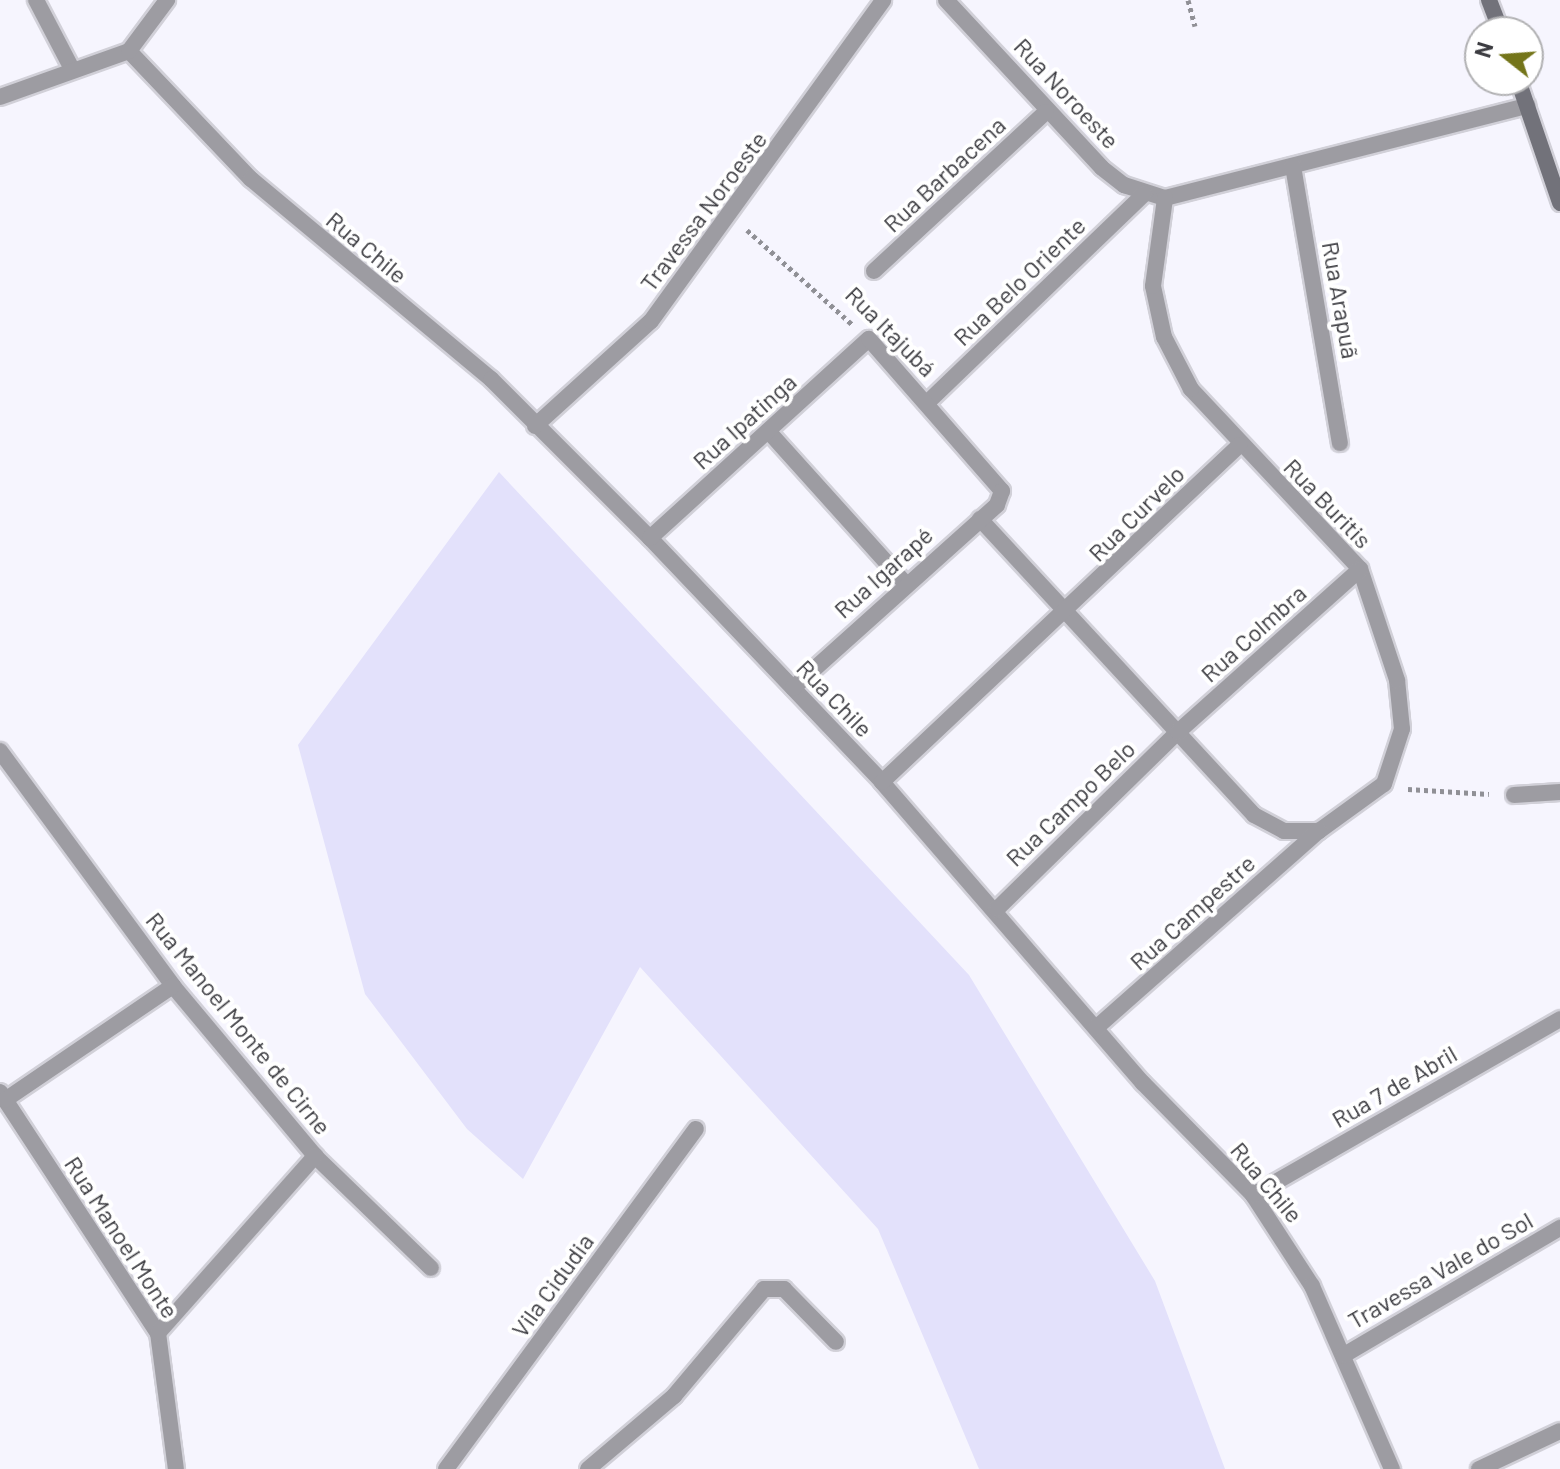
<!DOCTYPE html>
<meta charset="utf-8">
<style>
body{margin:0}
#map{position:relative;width:1560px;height:1469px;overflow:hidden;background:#f6f5fe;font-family:Barlow,sans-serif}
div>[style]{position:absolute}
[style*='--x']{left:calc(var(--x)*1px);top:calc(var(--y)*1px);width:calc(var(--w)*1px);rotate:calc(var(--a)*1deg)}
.green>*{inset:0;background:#e3e1fb}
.path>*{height:5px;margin-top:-2.5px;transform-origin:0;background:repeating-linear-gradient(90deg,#909096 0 4px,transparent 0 8px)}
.roads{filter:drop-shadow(2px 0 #d1d0d8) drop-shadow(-2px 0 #d1d0d8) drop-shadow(0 2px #d1d0d8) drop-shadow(0 -2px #d1d0d8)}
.minor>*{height:16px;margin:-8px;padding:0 8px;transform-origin:8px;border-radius:8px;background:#9d9ca2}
.secondary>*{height:16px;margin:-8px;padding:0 8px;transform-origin:8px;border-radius:8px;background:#72727a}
span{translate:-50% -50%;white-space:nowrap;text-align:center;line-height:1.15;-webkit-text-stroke:8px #fff;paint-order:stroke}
.street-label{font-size:24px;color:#3c3c41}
.north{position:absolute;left:1464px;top:16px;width:80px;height:80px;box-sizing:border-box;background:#fff;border:2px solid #b1b1b3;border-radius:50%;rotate:287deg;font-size:22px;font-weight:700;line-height:32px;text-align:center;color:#3c3c41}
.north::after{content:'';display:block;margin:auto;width:28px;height:36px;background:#74751a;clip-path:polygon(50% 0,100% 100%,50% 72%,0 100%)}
</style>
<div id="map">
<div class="green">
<div style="clip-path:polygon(499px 472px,969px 975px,1155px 1281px,1225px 1469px,979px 1469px,878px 1229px,640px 967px,523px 1179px,467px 1129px,365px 994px,298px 745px)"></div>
</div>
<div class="path">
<div style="--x:1188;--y:0;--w:27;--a:75"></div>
<div style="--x:747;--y:230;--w:142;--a:41.9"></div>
<div style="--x:1408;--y:789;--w:81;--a:3.5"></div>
</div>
<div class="roads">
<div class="minor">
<div style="--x:36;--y:0;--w:76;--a:62.4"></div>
<div style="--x:946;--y:0;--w:229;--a:47.1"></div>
<div style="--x:1102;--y:168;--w:28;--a:38"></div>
<div style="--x:1124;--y:185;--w:43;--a:17.6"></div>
<div style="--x:1165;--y:198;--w:374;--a:-14.3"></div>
<div style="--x:129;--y:51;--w:177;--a:46.4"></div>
<div style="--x:251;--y:179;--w:312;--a:39.8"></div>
<div style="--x:491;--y:379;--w:225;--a:45"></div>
<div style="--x:650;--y:538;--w:337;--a:46.4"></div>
<div style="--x:882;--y:782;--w:398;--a:49.1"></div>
<div style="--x:1143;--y:1083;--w:157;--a:45.5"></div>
<div style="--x:1253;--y:1195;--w:108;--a:57"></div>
<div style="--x:1312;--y:1286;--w:200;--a:66.4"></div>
<div style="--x:0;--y:97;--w:137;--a:-19.6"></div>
<div style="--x:129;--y:51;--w:64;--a:-53.3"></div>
<div style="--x:1293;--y:166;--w:281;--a:80.4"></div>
<div style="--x:874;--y:271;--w:234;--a:-42.8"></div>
<div style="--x:928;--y:402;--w:300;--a:-43.9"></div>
<div style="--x:535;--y:426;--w:156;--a:-42.2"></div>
<div style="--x:651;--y:321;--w:396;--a:-54.1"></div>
<div style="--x:769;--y:432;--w:202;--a:48"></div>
<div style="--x:980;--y:519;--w:403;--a:47.2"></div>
<div style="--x:1254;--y:815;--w:34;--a:28"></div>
<div style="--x:1284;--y:831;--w:35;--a:0"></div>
<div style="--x:1319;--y:831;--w:80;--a:-35.9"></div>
<div style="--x:1384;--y:784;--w:58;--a:-71.9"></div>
<div style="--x:1402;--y:729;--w:49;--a:-95.8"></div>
<div style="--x:1397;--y:680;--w:117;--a:-108.4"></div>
<div style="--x:1360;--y:569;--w:247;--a:-133.2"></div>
<div style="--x:1191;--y:389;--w:59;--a:-117.4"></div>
<div style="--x:1164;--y:337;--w:52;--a:-102.2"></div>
<div style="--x:1153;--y:286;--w:89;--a:-82.2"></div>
<div style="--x:650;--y:538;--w:296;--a:-42.3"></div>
<div style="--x:869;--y:339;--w:202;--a:48.8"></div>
<div style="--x:1002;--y:491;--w:15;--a:110"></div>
<div style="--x:997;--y:505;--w:274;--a:138.1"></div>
<div style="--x:0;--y:751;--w:292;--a:53.6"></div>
<div style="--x:173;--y:986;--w:222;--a:50.1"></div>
<div style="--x:315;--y:1156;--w:161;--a:44"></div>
<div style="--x:882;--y:782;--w:491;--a:-43.3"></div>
<div style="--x:1514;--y:795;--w:46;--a:-3.7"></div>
<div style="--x:997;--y:909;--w:253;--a:-44.4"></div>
<div style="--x:1178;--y:732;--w:244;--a:-41.8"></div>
<div style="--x:1096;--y:1028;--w:298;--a:-41.5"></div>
<div style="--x:0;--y:1092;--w:288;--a:56.8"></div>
<div style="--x:158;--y:1333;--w:137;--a:82.5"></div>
<div style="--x:5;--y:1100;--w:203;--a:-34.2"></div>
<div style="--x:1253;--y:1195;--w:354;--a:-29.8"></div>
<div style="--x:158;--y:1333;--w:237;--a:-48.4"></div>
<div style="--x:1344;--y:1355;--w:251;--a:-30.5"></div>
<div style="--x:446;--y:1469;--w:422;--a:-53.7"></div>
<div style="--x:588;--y:1469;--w:113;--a:-40.3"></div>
<div style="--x:674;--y:1396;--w:140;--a:-49.9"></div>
<div style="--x:764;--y:1289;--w:20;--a:0"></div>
<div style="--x:784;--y:1289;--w:74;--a:45.5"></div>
<div style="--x:1479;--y:1469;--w:89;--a:-25.1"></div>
</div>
<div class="secondary">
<div style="--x:1489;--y:0;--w:34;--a:69"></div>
<div style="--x:1518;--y:80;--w:130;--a:71.1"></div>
</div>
</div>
<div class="street-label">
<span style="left:1067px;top:93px;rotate:47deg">Rua Noroeste</span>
<span style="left:944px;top:174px;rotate:-43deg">Rua Barbacena</span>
<span style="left:703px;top:211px;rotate:-53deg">Travessa Noroeste</span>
<span style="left:367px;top:247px;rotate:40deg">Rua Chile</span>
<span style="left:1019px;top:281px;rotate:-44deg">Rua Belo Oriente</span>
<span style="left:1341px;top:300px;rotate:80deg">Rua Arapuã</span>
<span style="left:891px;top:331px;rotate:45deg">Rua Itajubá</span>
<span style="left:744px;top:421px;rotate:-42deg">Rua Ipatinga</span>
<span style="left:1328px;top:503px;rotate:46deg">Rua Buritis</span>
<span style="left:1136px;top:513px;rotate:-45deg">Rua Curvelo</span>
<span style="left:883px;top:572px;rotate:-42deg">Rua Igarapé</span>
<span style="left:1253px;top:633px;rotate:-42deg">Rua Colmbra</span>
<span style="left:835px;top:698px;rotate:46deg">Rua Chile</span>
<span style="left:1070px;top:803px;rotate:-44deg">Rua Campo Belo</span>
<span style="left:1192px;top:912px;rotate:-42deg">Rua Campestre</span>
<span style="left:239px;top:1023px;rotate:51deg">Rua Manoel Monte de Cirne</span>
<span style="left:1394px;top:1086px;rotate:-30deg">Rua 7 de Abril</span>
<span style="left:1267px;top:1182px;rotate:50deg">Rua Chile</span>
<span style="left:122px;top:1237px;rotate:57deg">Rua Manoel Monte</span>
<span style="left:1440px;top:1270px;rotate:-30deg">Travessa Vale do Sol</span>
<span style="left:552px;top:1285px;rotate:-54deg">Vila Cidudia</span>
</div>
<div class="north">N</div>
</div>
